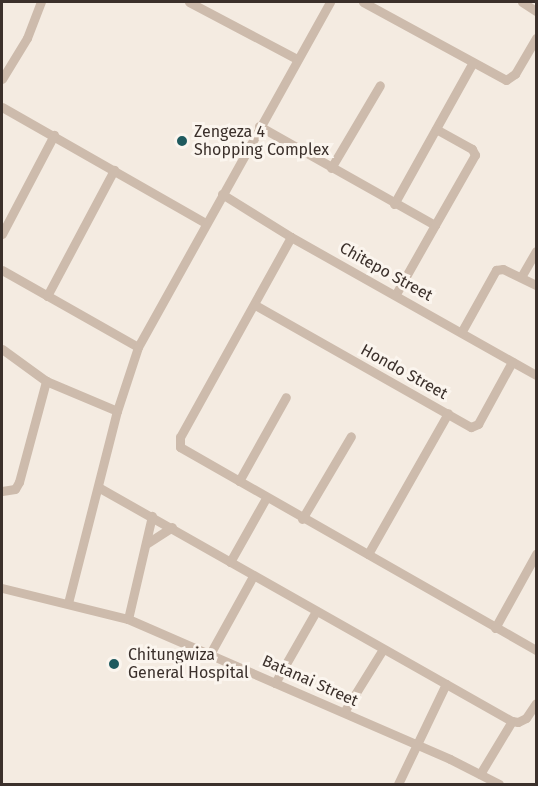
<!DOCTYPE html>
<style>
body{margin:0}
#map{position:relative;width:538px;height:786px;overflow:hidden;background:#f4ebe1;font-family:"Fira Sans",sans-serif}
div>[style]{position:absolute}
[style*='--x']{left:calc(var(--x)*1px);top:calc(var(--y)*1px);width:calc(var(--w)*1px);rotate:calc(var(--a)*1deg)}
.minor>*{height:9px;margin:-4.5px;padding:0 4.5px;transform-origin:4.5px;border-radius:4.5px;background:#cdbbac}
.dots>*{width:16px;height:16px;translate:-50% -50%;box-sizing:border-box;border:3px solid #fbf5ee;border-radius:50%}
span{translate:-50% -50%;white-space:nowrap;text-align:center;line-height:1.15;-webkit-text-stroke:6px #fbf5ee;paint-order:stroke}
.poi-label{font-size:16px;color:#3b302b}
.left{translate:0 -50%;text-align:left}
.street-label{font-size:16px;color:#3b302b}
.frame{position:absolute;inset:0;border:3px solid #3b302b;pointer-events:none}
</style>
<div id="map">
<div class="minor">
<div style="--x:189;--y:2;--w:122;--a:27.8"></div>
<div style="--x:363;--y:2;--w:163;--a:28.6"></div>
<div style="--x:506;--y:80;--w:11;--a:-34"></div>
<div style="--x:515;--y:74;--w:42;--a:-59.7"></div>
<div style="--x:522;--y:2;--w:17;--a:33"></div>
<div style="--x:2;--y:79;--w:48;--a:-58.6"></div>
<div style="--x:27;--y:38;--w:39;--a:-69"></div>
<div style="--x:2;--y:107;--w:234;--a:29.7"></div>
<div style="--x:259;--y:126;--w:202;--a:29.4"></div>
<div style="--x:435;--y:225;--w:79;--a:119.5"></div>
<div style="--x:331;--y:168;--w:96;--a:-59.4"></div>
<div style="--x:222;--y:194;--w:81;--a:31.9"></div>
<div style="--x:291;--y:237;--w:281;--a:29.4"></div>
<div style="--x:394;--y:204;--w:162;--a:-60.9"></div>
<div style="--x:435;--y:225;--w:81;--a:-60.3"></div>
<div style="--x:475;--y:155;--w:7;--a:-117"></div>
<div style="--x:472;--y:149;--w:41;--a:-150.9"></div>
<div style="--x:2;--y:234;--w:112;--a:-62.3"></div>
<div style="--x:291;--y:237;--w:229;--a:119"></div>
<div style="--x:180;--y:437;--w:10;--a:90"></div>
<div style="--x:180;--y:447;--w:410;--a:29.7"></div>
<div style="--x:2;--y:270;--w:156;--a:29.5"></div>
<div style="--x:521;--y:277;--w:30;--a:-60"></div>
<div style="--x:47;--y:296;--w:143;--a:-62"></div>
<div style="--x:255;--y:305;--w:248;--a:29.5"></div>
<div style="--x:471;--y:427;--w:8;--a:-23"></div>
<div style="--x:478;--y:424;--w:71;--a:-61.3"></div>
<div style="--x:462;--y:331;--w:70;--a:-60.9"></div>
<div style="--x:496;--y:270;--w:7;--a:-8"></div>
<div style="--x:503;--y:269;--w:37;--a:26"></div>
<div style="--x:2;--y:349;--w:54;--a:36"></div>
<div style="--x:46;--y:381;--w:77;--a:22.9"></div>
<div style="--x:239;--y:481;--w:96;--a:-60.8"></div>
<div style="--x:98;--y:487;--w:476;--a:29.5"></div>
<div style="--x:512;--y:721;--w:62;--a:121.1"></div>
<div style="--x:2;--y:491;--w:13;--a:-9"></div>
<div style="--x:15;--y:489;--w:8;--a:-60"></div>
<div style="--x:19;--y:482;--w:105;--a:-75"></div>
<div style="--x:302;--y:519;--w:96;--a:-59.4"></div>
<div style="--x:146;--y:544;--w:31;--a:-33"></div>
<div style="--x:368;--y:554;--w:162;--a:-60.4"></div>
<div style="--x:230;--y:562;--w:73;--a:-60.6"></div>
<div style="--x:2;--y:588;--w:130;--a:13.8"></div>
<div style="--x:128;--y:619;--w:351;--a:23.5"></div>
<div style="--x:450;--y:759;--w:55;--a:27"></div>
<div style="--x:68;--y:603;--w:198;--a:-75.7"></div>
<div style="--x:117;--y:411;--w:67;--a:-71.8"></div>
<div style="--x:138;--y:347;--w:395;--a:-60.9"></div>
<div style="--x:128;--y:619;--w:106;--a:-76.9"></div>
<div style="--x:495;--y:628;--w:85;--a:-61"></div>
<div style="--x:210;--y:654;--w:89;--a:-61.1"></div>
<div style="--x:275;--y:683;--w:83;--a:-60.3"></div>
<div style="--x:344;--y:712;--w:74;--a:-58.2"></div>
<div style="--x:512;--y:721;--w:6;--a:9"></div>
<div style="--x:518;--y:722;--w:9;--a:-27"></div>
<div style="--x:526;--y:718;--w:18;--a:-56"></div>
<div style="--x:398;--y:784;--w:111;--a:-64.4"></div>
</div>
<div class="dots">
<div style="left:182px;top:141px;background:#1f5a5e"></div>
<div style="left:114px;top:664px;background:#1f5a5e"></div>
</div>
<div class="poi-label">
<span class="left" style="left:194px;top:141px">Zengeza 4<br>Shopping Complex</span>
<span class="left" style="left:128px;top:664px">Chitungwiza<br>General Hospital</span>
</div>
<div class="street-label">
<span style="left:386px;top:272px;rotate:29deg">Chitepo Street</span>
<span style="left:404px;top:372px;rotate:29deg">Hondo Street</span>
<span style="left:310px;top:681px;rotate:24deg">Batanai Street</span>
</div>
<div class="frame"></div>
</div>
